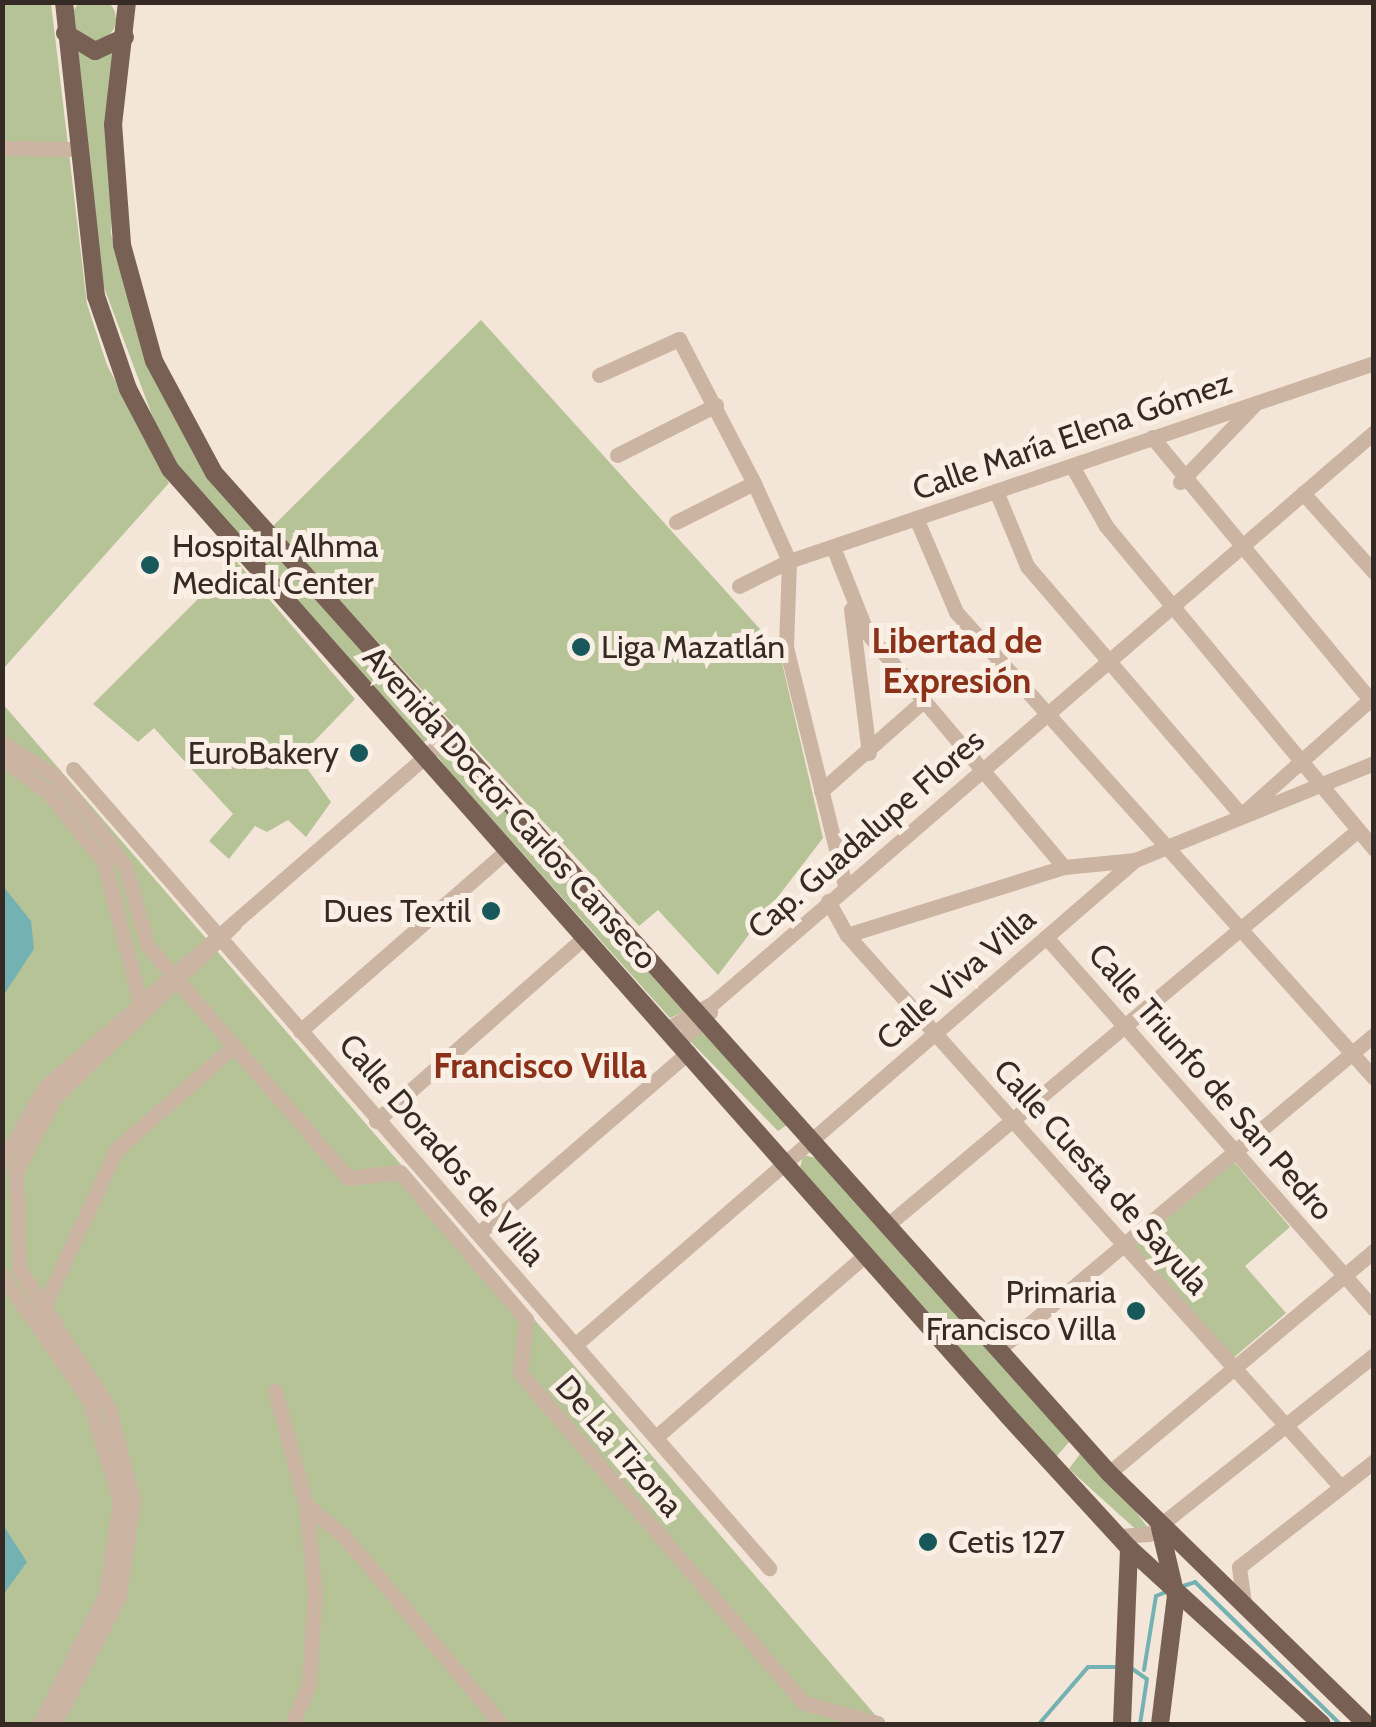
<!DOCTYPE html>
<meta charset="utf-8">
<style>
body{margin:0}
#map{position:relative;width:1376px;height:1727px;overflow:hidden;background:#f3e5d7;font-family:Cabin,sans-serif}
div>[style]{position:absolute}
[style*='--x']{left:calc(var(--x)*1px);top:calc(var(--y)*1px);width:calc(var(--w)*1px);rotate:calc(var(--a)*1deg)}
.green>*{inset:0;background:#b5c397}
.round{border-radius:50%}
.water>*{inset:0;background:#74b1b2}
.stream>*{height:4px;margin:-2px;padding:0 2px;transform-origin:2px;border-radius:2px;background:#74b1b2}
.minor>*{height:15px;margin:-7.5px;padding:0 7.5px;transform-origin:7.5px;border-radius:7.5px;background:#ccb4a3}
.major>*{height:18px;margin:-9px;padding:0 9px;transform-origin:9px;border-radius:9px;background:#796055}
.dots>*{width:28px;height:28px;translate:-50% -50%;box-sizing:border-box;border:5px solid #faefe4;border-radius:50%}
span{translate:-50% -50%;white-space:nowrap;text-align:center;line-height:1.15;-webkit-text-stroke:10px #faefe4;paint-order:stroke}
.street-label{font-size:32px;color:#362a25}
.poi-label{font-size:32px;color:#362a25}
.left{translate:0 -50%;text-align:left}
.right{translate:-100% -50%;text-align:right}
.neighbourhood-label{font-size:35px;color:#8b3119;font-weight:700}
.frame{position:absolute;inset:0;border:5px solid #362a25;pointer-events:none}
</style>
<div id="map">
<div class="green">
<div class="round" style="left:72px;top:-3px;width:44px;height:44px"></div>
<div style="clip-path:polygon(3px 3px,51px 3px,87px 304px,107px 365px,169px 483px,3px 669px)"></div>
<div style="clip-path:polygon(75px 50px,113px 53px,111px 234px,170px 410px,201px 464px,441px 729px,423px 743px,200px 500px,163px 444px,97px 269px)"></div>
<div style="clip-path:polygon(481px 320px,779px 650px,823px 838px,718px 975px,658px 910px,639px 926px,272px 527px)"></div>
<div style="clip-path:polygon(236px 561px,355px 699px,299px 757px,331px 802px,306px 837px,288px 820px,267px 832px,255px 826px,229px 859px,209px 841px,233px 814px,154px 728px,138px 742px,93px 704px)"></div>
<div style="clip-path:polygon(2px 703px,198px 929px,883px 1724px,3px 1724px)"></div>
<div style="clip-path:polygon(443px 745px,450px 747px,692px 1008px,670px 1018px,448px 770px,435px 753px)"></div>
<div style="clip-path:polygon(706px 1025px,787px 1125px,778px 1131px,687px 1038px)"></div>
<div style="clip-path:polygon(803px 1155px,816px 1158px,1070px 1441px,1056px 1457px,863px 1243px,800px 1168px)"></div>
<div style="clip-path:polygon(1234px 1162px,1290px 1227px,1245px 1266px,1286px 1313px,1232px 1359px,1134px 1247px)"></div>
<div style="clip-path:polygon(1080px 1454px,1126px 1498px,1148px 1528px,1141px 1534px,1069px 1469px)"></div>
</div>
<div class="water">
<div style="clip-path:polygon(3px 886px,31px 921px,34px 949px,3px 996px)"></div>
<div style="clip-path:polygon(3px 1525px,27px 1562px,3px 1595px,2px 1525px)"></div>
</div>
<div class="stream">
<div style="--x:1180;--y:1587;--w:16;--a:-18"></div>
<div style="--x:1195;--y:1582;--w:203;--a:44.4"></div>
<div style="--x:1131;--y:1668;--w:19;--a:35"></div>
<div style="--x:1147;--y:1679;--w:46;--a:98.8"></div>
<div style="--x:1144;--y:1670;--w:75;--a:-80.8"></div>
<div style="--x:1156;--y:1596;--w:11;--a:-22"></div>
<div style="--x:1039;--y:1724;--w:75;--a:-49.3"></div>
<div style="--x:1088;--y:1667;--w:29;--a:0"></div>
</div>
<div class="minor">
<div style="--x:2;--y:148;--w:75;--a:0.8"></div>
<div style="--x:599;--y:375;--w:88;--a:-24.2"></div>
<div style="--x:679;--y:339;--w:162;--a:62.5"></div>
<div style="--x:754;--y:483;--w:85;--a:65.8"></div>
<div style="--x:789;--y:561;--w:86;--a:92"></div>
<div style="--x:786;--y:647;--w:245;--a:76.1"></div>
<div style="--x:1152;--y:437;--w:347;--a:50.3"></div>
<div style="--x:617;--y:455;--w:111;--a:-26.8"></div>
<div style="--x:1072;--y:466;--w:69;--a:60.5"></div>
<div style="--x:1106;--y:526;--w:420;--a:50.3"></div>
<div style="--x:1180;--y:482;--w:107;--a:-46.1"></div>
<div style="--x:996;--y:491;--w:81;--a:67.5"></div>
<div style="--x:1027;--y:566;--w:328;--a:49.3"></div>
<div style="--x:1303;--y:493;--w:106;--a:48.1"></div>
<div style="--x:916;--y:518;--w:102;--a:66.9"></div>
<div style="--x:956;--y:612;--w:626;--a:48.11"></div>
<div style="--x:676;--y:522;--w:87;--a:-26.6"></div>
<div style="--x:833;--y:547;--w:92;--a:68.4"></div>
<div style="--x:867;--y:633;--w:306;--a:49.9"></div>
<div style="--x:739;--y:586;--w:56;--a:-26.6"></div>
<div style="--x:789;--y:561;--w:618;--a:-18.7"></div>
<div style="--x:851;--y:609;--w:145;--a:82.9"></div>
<div style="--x:2;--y:743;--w:61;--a:31.6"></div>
<div style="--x:54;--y:775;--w:77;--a:50.3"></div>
<div style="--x:103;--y:834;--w:41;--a:55.9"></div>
<div style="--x:126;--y:868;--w:80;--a:74.7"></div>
<div style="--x:147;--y:945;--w:308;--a:49.2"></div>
<div style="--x:348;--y:1178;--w:52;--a:-6.6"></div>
<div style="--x:400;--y:1172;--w:194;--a:49.4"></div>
<div style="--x:526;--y:1319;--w:54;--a:96.3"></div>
<div style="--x:520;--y:1373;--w:435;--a:49.3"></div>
<div style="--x:804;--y:1703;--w:76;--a:15.3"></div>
<div style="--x:2;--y:759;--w:55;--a:35.4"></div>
<div style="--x:47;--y:791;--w:91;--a:51.2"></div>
<div style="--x:104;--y:862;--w:152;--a:75.5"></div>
<div style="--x:73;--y:769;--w:1060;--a:48.94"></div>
<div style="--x:821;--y:791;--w:136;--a:-41.4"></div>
<div style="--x:1241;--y:815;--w:178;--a:-41.8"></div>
<div style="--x:828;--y:901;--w:39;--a:61"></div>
<div style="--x:847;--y:935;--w:738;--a:48.19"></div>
<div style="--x:847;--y:935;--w:227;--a:-17.4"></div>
<div style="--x:1064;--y:867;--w:71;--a:-5.6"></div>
<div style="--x:1135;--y:860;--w:258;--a:-22.1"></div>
<div style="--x:1046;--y:937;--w:496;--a:48.6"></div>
<div style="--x:668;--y:1028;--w:51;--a:-29.1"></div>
<div style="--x:713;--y:1003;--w:873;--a:-40.82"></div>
<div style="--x:300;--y:1031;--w:274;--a:-41.1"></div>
<div style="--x:680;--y:1041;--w:42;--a:-44"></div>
<div style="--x:376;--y:1121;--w:278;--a:-41.4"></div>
<div style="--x:2;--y:1163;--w:87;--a:-60.5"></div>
<div style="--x:45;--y:1087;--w:537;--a:-41"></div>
<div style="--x:885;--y:1227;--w:616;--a:-40"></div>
<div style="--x:479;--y:1233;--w:277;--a:-40.8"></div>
<div style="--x:2;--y:1275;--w:152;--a:55.2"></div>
<div style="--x:89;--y:1400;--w:106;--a:72.9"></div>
<div style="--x:120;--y:1501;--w:94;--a:98.6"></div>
<div style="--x:106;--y:1594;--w:146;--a:116.9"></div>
<div style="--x:40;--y:1315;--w:182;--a:-65.3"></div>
<div style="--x:116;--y:1150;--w:156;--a:-41.4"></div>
<div style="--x:576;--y:1344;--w:739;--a:-40.89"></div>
<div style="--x:997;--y:1351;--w:492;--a:-40"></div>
<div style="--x:275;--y:1391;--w:118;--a:74.8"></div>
<div style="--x:306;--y:1505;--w:88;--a:84.2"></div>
<div style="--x:315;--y:1593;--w:91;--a:93.8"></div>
<div style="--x:309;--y:1684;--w:43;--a:113"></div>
<div style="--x:656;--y:1437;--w:277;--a:-41"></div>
<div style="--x:1109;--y:1473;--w:346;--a:-40"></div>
<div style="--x:306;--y:1505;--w:49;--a:39.2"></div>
<div style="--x:344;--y:1536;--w:245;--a:50.1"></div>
<div style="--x:1120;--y:1536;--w:29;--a:-4"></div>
<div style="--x:1149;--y:1534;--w:288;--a:-38.5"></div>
<div style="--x:1244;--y:1603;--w:36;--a:-98"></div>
<div style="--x:1239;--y:1567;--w:172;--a:-38.1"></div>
<div style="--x:54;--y:1724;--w:144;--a:-63.1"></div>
<div style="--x:119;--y:1596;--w:96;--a:-81.6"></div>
<div style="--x:133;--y:1501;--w:96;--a:-104.5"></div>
<div style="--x:109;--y:1408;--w:166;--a:-122.9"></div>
<div style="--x:19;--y:1269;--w:98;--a:-91.8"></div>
<div style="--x:16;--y:1171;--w:84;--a:-62.2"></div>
<div style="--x:55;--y:1097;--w:249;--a:-44"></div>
</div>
<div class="major">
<div style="--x:64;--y:2;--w:296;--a:83.8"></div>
<div style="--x:96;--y:296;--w:98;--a:71"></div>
<div style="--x:128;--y:389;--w:90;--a:62.3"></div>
<div style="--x:170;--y:469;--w:1266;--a:48.49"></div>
<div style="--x:1009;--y:1417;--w:178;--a:47.5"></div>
<div style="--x:1129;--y:1548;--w:261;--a:42.4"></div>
<div style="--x:127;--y:2;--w:123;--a:96.5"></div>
<div style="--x:113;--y:124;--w:121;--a:85.7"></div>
<div style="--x:122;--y:245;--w:120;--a:74.6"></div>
<div style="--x:154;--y:361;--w:127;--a:61.8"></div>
<div style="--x:214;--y:473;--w:1342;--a:48.17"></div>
<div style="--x:1109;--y:1473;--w:359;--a:44.3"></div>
<div style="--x:65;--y:33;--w:35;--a:31"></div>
<div style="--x:95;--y:51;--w:33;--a:-25"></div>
<div style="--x:1122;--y:1724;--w:176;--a:-87.7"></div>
<div style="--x:1160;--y:1724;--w:129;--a:-82.9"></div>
<div style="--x:1176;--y:1596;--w:70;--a:-103.2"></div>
</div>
<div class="dots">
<div style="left:150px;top:565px;background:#18585a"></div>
<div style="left:581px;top:647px;background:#18585a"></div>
<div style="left:359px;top:753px;background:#18585a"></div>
<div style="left:491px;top:911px;background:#18585a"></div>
<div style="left:1136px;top:1311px;background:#18585a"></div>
<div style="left:928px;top:1542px;background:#18585a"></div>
</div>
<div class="street-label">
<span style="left:1072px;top:436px;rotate:-19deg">Calle María Elena Gómez</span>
<span style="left:510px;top:808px;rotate:48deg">Avenida Doctor Carlos Canseco</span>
<span style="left:866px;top:834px;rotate:-41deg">Cap. Guadalupe Flores</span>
<span style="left:956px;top:979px;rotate:-41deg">Calle Viva Villa</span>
<span style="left:1211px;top:1082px;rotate:49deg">Calle Triunfo de San Pedro</span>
<span style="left:442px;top:1150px;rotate:49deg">Calle Dorados de Villa</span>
<span style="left:1101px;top:1177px;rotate:48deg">Calle Cuesta de Sayula</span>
<span style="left:619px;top:1446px;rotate:49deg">De La Tizona</span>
</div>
<div class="poi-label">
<span class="left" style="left:172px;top:565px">Hospital Alhma<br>Medical Center</span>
<span class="left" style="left:601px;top:647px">Liga Mazatlán</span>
<span class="right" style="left:339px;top:753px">EuroBakery</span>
<span class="right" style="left:471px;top:911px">Dues Textil</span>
<span class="right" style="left:1116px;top:1311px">Primaria<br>Francisco Villa</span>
<span class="left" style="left:948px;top:1542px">Cetis 127</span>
</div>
<div class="neighbourhood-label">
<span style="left:957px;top:661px">Libertad de<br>Expresión</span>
<span style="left:540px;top:1066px">Francisco Villa</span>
</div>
<div class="frame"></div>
</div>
